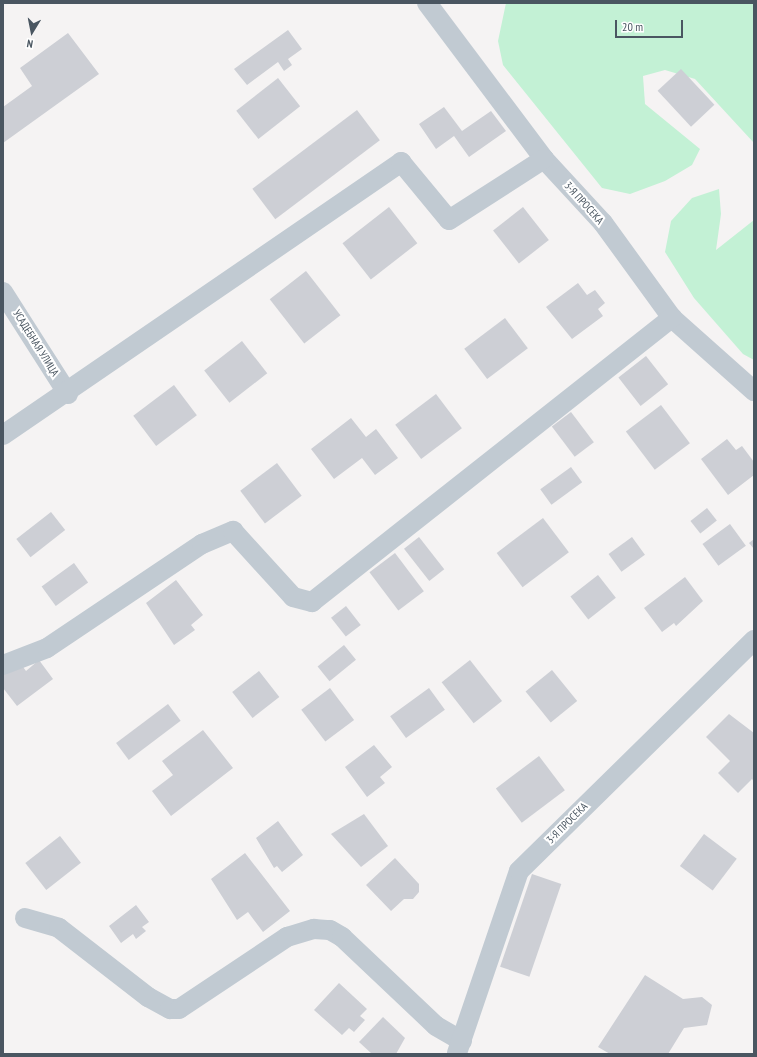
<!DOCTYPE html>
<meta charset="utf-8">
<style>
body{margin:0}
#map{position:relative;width:757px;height:1057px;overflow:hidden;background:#f5f3f3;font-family:"PT Sans Narrow",sans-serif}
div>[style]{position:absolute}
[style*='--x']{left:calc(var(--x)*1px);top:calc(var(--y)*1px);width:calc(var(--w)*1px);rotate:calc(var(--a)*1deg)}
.green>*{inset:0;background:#c3f1d5}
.building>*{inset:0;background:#cdcfd5;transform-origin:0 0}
.street>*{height:20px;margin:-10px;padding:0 10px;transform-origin:10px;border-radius:10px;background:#c1cad2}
span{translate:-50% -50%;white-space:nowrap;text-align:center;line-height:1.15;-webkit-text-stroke:4px #fff;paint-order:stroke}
.street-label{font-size:11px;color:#4a5661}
.frame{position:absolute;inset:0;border:4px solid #4a5661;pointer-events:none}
.north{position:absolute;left:12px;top:12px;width:40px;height:40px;-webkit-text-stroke:3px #fff;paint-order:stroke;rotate:190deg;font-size:11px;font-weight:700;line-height:16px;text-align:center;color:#4a5661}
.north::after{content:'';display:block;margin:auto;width:14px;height:18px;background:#4a5661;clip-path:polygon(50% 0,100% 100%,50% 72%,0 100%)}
.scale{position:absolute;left:615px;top:20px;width:68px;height:18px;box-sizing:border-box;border:2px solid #4a5661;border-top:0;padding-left:5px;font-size:12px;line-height:14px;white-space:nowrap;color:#4a5661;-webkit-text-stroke:3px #fff;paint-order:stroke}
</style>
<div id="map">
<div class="green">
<div style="clip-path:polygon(506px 3px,754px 3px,754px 143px,695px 79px,665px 70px,643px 76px,645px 104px,700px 149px,692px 165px,665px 181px,630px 194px,602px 188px,503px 65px,498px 41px)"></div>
<div style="clip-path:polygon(719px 189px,721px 214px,716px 250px,754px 220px,754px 360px,743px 354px,694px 298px,665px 252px,671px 221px,692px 198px)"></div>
</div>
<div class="building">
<div style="clip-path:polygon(288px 30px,302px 49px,288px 59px,292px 65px,284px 71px,278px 62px,247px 85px,234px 69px)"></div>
<div style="clip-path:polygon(68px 33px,99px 74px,3px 143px,3px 107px,32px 86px,20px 68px)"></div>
<div style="left:681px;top:69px;width:49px;height:32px;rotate:47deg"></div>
<div style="left:278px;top:78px;width:36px;height:53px;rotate:52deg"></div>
<div style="clip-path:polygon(444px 107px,462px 131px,491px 111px,506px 131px,469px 157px,454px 136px,436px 149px,419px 124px)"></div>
<div style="left:357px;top:110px;width:38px;height:131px;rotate:53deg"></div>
<div style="left:389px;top:207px;width:46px;height:59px;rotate:52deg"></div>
<div style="left:523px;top:207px;width:42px;height:38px;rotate:52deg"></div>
<div style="left:306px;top:271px;width:56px;height:46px;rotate:52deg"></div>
<div style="clip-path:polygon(578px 283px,587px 295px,595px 290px,605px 303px,598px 309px,603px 316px,572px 339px,546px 307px)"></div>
<div style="left:505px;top:318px;width:38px;height:51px;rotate:53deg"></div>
<div style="left:242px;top:341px;width:41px;height:48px;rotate:52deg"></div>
<div style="left:646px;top:356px;width:36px;height:35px;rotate:52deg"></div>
<div style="left:174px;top:385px;width:38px;height:51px;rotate:53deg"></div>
<div style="left:436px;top:394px;width:43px;height:51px;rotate:53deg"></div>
<div style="left:661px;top:405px;width:48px;height:44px;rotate:53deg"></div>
<div style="left:571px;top:412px;width:38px;height:24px;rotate:53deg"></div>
<div style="clip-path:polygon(351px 418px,366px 437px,376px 429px,398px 458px,375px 475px,362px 458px,334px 479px,311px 449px)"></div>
<div style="clip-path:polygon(727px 439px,736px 450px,742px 446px,754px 462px,754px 475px,728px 495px,701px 459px)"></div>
<div style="left:277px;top:463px;width:41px;height:46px;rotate:53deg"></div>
<div style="left:571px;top:467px;width:19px;height:38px;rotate:54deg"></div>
<div style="left:707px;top:508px;width:16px;height:21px;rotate:52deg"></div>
<div style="left:51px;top:512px;width:23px;height:44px;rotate:52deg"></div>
<div style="left:543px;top:518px;width:43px;height:58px;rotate:53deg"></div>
<div style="left:730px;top:524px;width:27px;height:34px;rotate:54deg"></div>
<div style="left:419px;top:537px;width:41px;height:19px;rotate:52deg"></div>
<div style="left:632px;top:537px;width:22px;height:29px;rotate:54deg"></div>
<div style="clip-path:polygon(754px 539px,754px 549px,749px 543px)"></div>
<div style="left:395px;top:553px;width:48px;height:32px;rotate:53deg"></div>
<div style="left:74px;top:563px;width:24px;height:40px;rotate:54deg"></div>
<div style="left:598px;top:575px;width:29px;height:35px;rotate:52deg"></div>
<div style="clip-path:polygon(685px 577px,703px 601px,676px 626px,674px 623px,662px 632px,644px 608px)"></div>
<div style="clip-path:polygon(176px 580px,203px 615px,191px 625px,195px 630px,174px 645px,146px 603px)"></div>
<div style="left:346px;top:606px;width:24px;height:19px;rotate:52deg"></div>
<div style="left:344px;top:645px;width:19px;height:34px;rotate:51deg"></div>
<div style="clip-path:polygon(18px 660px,26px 671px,39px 660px,53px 679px,17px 706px,3px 688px,3px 671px)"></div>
<div style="left:470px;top:660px;width:52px;height:36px;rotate:52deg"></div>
<div style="left:552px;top:670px;width:40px;height:34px;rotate:51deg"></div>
<div style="left:259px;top:671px;width:33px;height:34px;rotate:52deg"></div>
<div style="left:330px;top:688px;width:40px;height:36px;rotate:53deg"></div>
<div style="left:429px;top:688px;width:27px;height:48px;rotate:54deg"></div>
<div style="left:168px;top:704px;width:21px;height:65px;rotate:53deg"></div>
<div style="clip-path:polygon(729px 714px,754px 733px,754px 782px,752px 779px,738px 793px,718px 773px,730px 761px,706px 737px)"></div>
<div style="clip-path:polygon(203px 730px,233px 768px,171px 816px,152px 791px,173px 775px,162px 761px)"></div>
<div style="clip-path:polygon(374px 745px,392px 767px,380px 777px,385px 783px,367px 797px,345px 767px)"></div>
<div style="left:539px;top:756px;width:43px;height:54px;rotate:53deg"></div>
<div style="clip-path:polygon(364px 814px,388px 846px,361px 867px,331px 834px)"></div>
<div style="clip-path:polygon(278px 821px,303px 855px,282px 872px,277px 866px,274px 868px,256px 838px)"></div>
<div style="left:704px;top:834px;width:41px;height:40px;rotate:37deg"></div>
<div style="left:60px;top:836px;width:34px;height:44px;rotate:52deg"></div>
<div style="clip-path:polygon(245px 853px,290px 911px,263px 932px,248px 912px,237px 920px,211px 879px)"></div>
<div style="clip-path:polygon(395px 858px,419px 884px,419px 892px,413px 899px,404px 899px,391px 911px,366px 885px)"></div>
<div style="left:532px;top:874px;width:31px;height:98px;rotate:19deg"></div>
<div style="clip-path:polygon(136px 905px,149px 922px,142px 927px,146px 931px,136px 939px,133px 934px,121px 943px,109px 926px)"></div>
<div style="clip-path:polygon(645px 975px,683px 999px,702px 997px,712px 1005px,707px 1025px,684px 1028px,668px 1054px,610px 1054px,598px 1047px)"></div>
<div style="clip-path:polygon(339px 983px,367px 1009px,360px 1016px,365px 1020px,354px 1032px,349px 1028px,342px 1035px,314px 1010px)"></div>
<div style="clip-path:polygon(383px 1017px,405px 1038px,396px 1054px,372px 1054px,359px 1042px)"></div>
</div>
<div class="street">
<div style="--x:427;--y:3;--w:195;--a:53.1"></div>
<div style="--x:544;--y:159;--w:87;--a:47.3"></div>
<div style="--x:603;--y:223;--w:117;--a:54"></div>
<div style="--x:672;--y:318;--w:110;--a:41.7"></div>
<div style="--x:3;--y:292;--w:121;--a:57.5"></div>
<div style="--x:3;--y:435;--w:483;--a:-34.4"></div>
<div style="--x:401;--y:162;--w:75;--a:50.4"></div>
<div style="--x:449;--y:220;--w:113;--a:-32.7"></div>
<div style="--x:3;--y:665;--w:47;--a:-21.1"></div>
<div style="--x:47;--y:648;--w:187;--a:-33.9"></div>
<div style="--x:202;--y:544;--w:34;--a:-23"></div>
<div style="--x:233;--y:531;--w:89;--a:47.7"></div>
<div style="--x:293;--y:597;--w:20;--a:15"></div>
<div style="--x:312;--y:602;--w:459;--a:-38.3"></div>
<div style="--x:25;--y:918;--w:35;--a:16"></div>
<div style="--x:59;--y:928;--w:113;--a:37.8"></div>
<div style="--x:148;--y:997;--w:25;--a:29"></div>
<div style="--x:170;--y:1009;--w:9;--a:0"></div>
<div style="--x:179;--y:1009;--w:130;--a:-33.7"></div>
<div style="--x:287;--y:937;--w:28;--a:-17"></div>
<div style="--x:314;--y:929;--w:16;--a:4"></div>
<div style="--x:330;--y:930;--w:14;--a:30"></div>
<div style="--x:342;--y:937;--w:129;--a:43.4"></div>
<div style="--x:436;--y:1026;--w:30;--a:30"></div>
<div style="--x:457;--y:1053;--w:192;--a:-71.2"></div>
<div style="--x:519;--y:871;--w:330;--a:-44.5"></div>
</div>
<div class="street-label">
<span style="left:584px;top:203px;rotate:48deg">3-Я ПРОСЕКА</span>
<span style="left:36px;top:343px;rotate:58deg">УСАДЕБНАЯ УЛИЦА</span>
<span style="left:567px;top:823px;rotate:-45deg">3-Я ПРОСЕКА</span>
</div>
<div class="frame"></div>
<div class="north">N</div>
<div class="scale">20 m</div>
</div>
